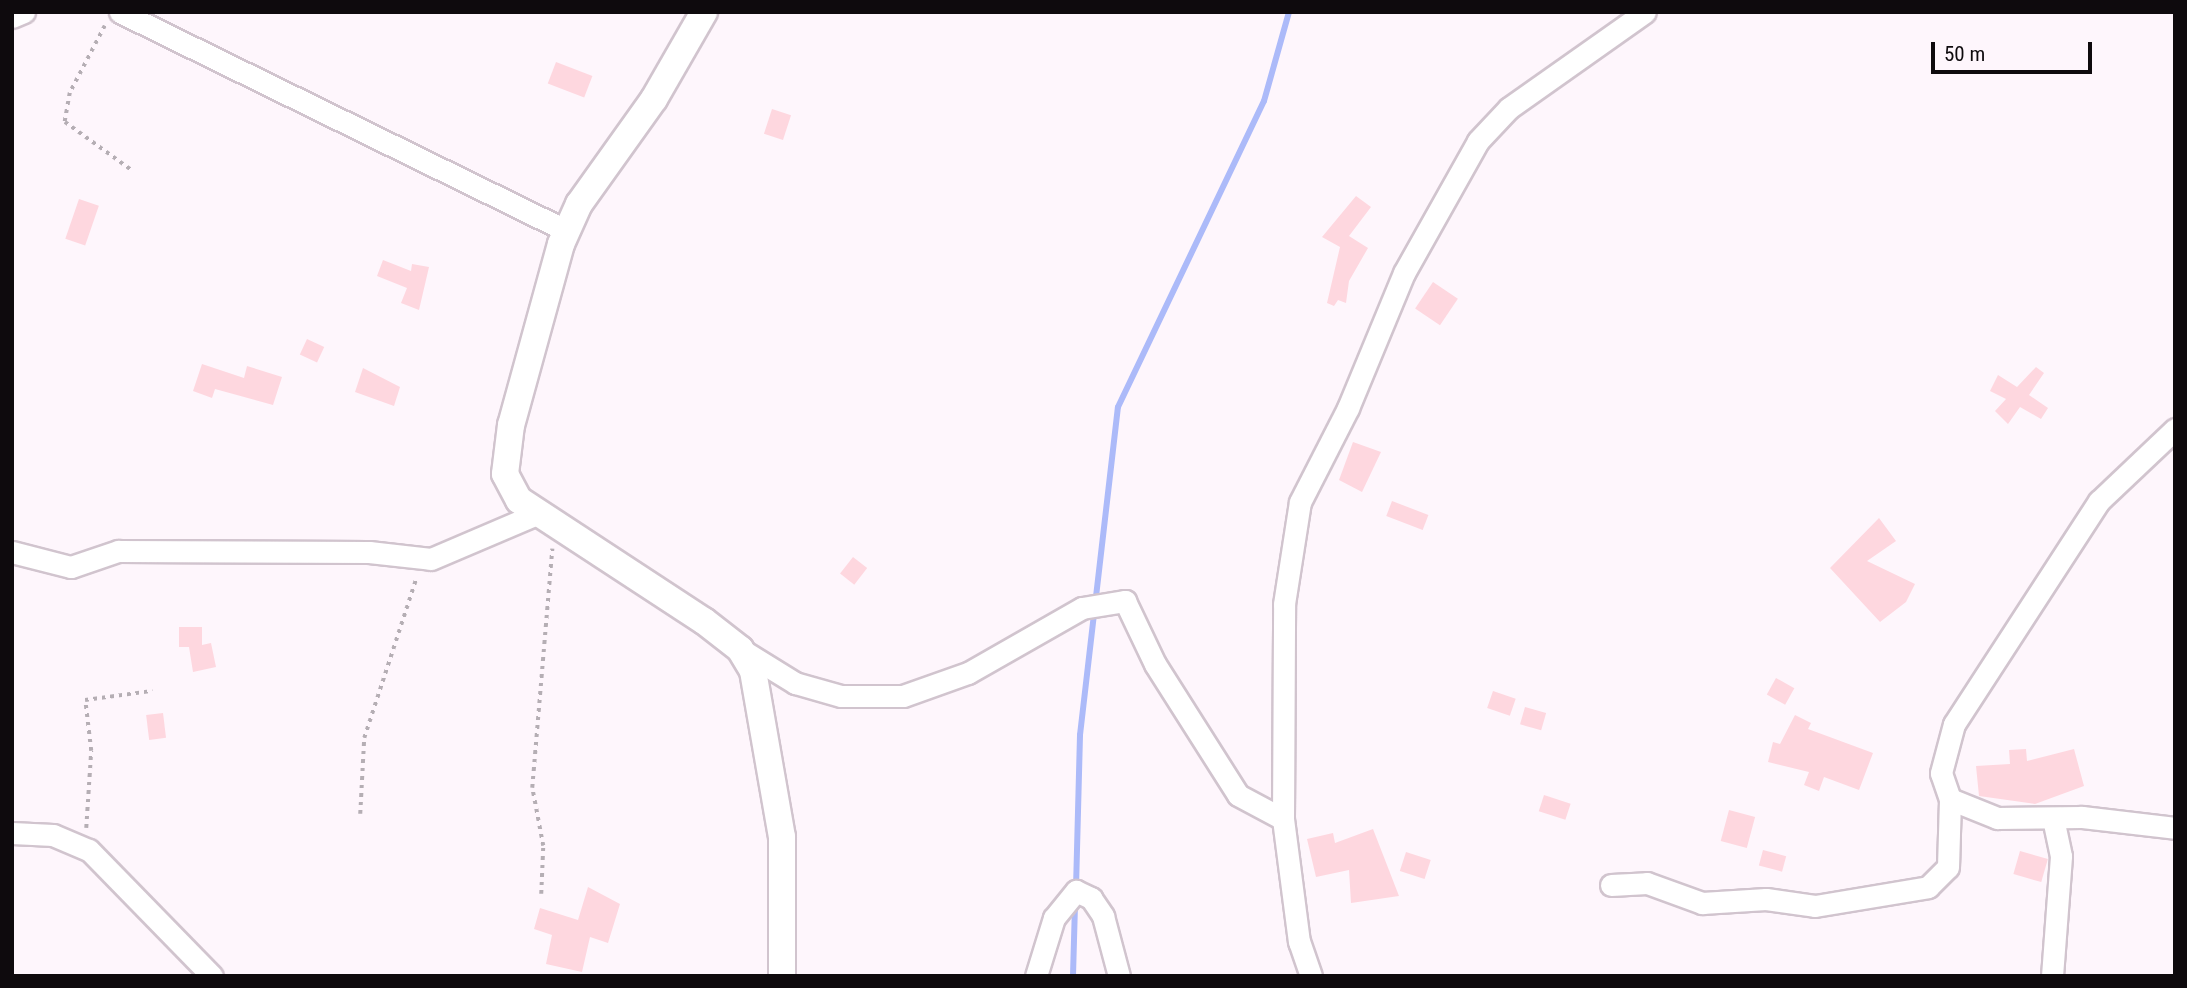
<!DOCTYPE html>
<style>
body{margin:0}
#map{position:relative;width:2187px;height:988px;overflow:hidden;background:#fef6fc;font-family:"Roboto Condensed",sans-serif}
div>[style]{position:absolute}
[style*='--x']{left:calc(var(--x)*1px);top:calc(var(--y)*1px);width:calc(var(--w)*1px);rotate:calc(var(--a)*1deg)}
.stream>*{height:6px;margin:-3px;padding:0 3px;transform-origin:3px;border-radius:3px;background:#acbaf9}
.building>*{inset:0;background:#fed7df;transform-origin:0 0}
.path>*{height:3.5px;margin-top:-1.75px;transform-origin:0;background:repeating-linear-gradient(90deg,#b5aeb4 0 3.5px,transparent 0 8.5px)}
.roads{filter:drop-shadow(2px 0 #d1c4ce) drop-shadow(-2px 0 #d1c4ce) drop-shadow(0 2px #d1c4ce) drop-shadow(0 -2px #d1c4ce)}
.minor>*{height:21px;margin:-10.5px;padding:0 10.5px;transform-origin:10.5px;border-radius:10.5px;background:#fff}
.tertiary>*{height:26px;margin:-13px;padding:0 13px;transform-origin:13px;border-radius:13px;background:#fff}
span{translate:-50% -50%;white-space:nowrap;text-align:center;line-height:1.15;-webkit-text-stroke:5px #fef6fc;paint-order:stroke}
.frame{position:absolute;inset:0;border:14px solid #0e0a0d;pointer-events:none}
.scale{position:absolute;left:1931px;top:42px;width:161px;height:32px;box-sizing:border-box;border:4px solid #0e0a0d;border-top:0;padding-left:9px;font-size:21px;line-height:24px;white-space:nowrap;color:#0e0a0d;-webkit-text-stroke:5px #fef6fc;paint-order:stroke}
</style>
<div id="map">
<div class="stream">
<div style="--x:1076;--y:888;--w:153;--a:-88.5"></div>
<div style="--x:1080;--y:735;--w:330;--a:-83.4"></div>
<div style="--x:1118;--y:407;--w:339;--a:-64.5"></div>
<div style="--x:1264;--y:101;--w:92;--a:-74.3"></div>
<div style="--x:1073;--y:976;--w:73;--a:-88.4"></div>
</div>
<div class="building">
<div style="left:556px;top:62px;width:39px;height:23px;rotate:21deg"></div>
<div style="left:772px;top:109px;width:20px;height:26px;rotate:18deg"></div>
<div style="clip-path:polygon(1356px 196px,1371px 207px,1349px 236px,1368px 248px,1349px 281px,1346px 303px,1338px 300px,1334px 306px,1327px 303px,1340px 247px,1322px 237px)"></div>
<div style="left:79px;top:199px;width:21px;height:42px;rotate:19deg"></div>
<div style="clip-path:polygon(383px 260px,411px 271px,412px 264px,429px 267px,419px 310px,401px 303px,407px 288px,377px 276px)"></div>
<div style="left:1433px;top:282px;width:30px;height:32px;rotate:34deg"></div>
<div style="left:307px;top:339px;width:19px;height:17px;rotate:25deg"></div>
<div style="clip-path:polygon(202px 364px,244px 378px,247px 366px,282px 377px,273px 405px,215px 389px,212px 398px,193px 391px)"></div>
<div style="clip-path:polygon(2036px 367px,2044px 373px,2029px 395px,2048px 408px,2041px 419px,2020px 407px,2008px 424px,1995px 411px,2006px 399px,1990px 391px,1998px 375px,2017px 387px)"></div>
<div style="clip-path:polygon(363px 368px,400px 387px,394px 406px,355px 392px)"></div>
<div style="clip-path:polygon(1353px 442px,1381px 452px,1362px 492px,1339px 480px)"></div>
<div style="left:1392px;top:501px;width:39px;height:16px;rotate:21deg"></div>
<div style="clip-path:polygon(1879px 518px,1896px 541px,1867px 561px,1915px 584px,1906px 602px,1880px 622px,1830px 568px)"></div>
<div style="left:853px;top:557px;width:18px;height:21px;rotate:38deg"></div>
<div style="clip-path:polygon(179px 627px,202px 627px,202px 645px,211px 643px,216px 667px,193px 672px,189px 647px,179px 647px)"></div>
<div style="left:1776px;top:678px;width:21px;height:19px;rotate:29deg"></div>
<div style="left:1493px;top:691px;width:24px;height:18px;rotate:19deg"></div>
<div style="left:1525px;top:707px;width:22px;height:18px;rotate:16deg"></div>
<div style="left:163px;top:713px;width:25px;height:17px;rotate:83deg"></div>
<div style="clip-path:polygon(1795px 715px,1811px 723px,1808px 729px,1873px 753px,1859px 790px,1824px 777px,1819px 791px,1804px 785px,1809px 772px,1768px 762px,1773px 742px,1780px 744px)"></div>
<div style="clip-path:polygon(2026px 749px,2027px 761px,2074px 749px,2084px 786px,2035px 804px,1979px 796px,1976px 766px,2010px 764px,2009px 750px)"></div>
<div style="left:1544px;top:795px;width:28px;height:17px;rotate:18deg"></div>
<div style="left:1729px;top:810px;width:27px;height:32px;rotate:15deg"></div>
<div style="clip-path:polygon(1373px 829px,1399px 896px,1351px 903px,1349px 870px,1316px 877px,1307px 839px,1333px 833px,1335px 843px)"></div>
<div style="left:1763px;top:850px;width:24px;height:16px;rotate:15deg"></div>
<div style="left:2020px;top:851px;width:29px;height:24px;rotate:16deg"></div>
<div style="left:1406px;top:852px;width:26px;height:20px;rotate:18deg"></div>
<div style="clip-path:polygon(588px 887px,620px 904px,608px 943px,590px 937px,582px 972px,546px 964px,552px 935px,534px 929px,540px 908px,578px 920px)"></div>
</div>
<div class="path">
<div style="--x:105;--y:26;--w:76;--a:117.6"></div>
<div style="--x:70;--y:93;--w:29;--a:100"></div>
<div style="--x:65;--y:122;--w:84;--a:35.8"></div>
<div style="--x:360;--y:814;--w:76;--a:-87"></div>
<div style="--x:364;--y:738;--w:167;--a:-71.9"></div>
<div style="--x:86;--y:828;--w:77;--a:-86.3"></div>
<div style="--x:91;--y:751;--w:51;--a:-96.7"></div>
<div style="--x:85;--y:700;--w:68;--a:-7.7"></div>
<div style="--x:541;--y:894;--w:48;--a:-87.6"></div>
<div style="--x:543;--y:846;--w:59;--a:-100.7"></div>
<div style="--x:532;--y:788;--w:240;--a:-85.2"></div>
</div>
<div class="roads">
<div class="minor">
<div style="--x:120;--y:12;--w:498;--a:26.1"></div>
<div style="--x:12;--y:17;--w:13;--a:-23"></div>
<div style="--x:2175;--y:429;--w:105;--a:136.5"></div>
<div style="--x:2099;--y:501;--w:266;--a:123"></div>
<div style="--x:1954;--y:724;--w:51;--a:104.9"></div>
<div style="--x:1941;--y:773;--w:28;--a:71"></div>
<div style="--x:1950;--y:799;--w:51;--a:22"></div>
<div style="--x:1997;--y:818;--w:85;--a:-0.7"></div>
<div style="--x:2082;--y:817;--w:94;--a:6.7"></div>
<div style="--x:12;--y:552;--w:61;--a:14.3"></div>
<div style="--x:71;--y:567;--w:50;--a:-18.8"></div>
<div style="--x:118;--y:551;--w:251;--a:0.2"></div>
<div style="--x:369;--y:552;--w:62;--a:6.4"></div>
<div style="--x:431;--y:559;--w:117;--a:-23.1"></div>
<div style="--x:740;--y:649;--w:65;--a:31.7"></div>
<div style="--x:795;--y:683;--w:48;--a:15.8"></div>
<div style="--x:841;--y:696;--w:62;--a:0"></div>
<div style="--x:903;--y:696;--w:69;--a:-19.5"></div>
<div style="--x:968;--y:673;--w:131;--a:-29.7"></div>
<div style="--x:1082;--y:608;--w:44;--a:-9.2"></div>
<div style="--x:1125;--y:601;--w:70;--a:64.5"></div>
<div style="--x:1155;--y:664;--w:155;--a:57.6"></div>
<div style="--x:1238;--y:795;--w:51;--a:28.1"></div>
<div style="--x:12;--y:833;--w:41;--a:2.8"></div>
<div style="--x:53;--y:835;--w:39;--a:23"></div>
<div style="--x:89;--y:850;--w:176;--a:45.7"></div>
<div style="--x:1611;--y:885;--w:36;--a:-3"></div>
<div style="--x:1647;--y:883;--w:59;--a:20"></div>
<div style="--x:1702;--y:903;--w:64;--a:-3.6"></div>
<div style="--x:1766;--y:899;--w:49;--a:8.1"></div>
<div style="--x:1815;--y:906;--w:115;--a:-9.5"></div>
<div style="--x:1928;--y:887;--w:28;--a:-45"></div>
<div style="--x:1948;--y:867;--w:68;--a:-88.3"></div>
<div style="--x:1036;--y:976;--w:61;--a:-72.8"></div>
<div style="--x:1054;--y:918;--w:35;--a:-51"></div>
<div style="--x:1076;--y:891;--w:17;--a:25"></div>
<div style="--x:1091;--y:898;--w:22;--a:56"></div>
<div style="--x:1103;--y:916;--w:62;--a:75.1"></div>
<div style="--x:1311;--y:976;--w:36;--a:-109"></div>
<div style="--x:1299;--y:942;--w:124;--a:-97.4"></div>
<div style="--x:1283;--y:819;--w:215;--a:-89.7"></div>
<div style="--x:1284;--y:604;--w:103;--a:-81.1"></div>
<div style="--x:1300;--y:502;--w:106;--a:-62.9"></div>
<div style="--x:1348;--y:408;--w:146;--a:-67.5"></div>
<div style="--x:1404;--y:273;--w:151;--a:-60.7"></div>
<div style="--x:1478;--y:141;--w:45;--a:-46.8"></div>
<div style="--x:1509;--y:108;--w:166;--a:-35.2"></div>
<div style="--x:2052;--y:976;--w:120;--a:-85.7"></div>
<div style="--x:2061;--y:856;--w:35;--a:-102"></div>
</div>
<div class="tertiary">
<div style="--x:704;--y:12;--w:100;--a:119.9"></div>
<div style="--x:654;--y:99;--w:129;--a:125.5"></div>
<div style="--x:579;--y:204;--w:44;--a:114.2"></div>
<div style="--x:561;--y:244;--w:188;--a:105.4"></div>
<div style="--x:511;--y:425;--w:49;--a:97"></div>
<div style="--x:505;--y:474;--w:30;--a:62"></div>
<div style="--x:519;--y:500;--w:221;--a:33.2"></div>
<div style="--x:704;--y:621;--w:46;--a:37.9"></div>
<div style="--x:740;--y:649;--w:26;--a:59"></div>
<div style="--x:753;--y:671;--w:169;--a:80.1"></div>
<div style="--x:782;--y:837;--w:139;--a:90"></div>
</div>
</div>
<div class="frame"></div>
<div class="scale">50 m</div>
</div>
